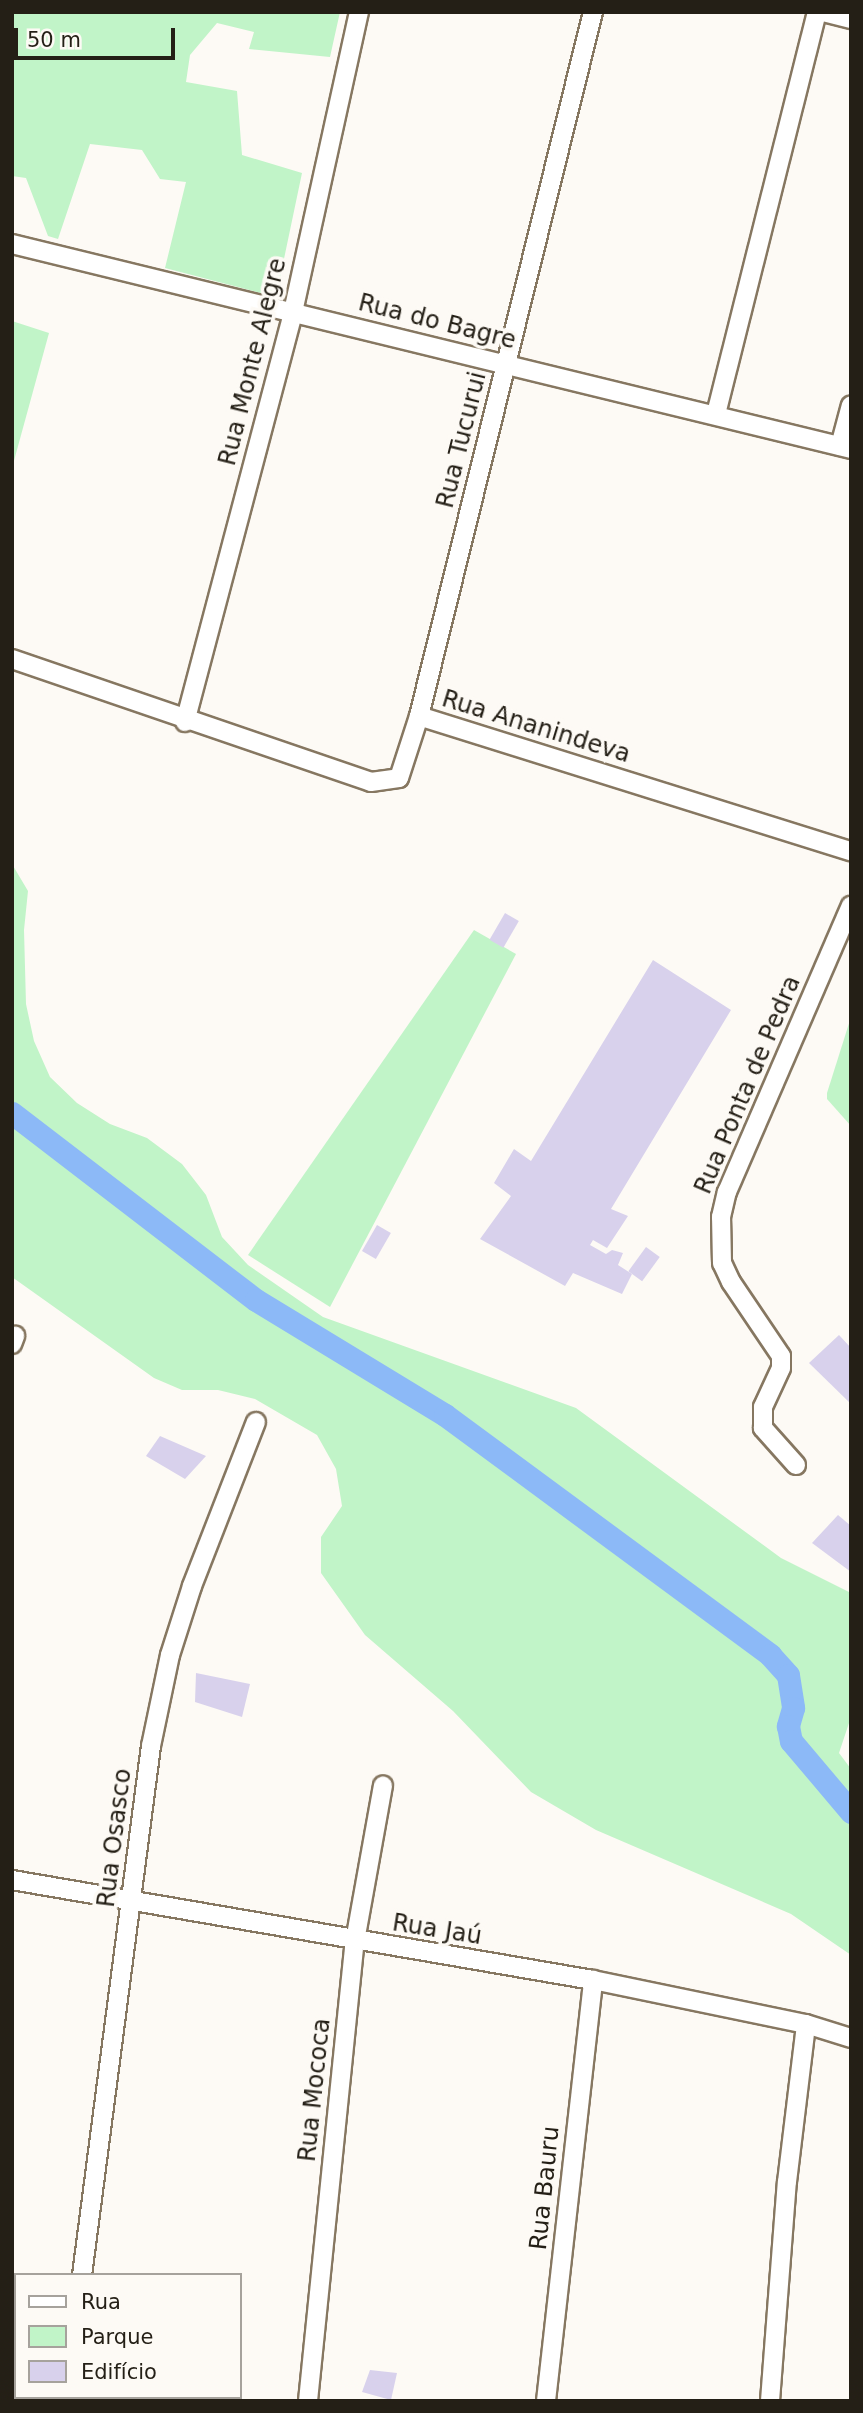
<!DOCTYPE html>
<meta charset="utf-8">
<style>
body{margin:0}
#map{position:relative;width:863px;height:2413px;overflow:hidden;background:#fdfaf5;font-family:"DejaVu Sans",sans-serif}
div>[style]{position:absolute}
[style*='--x']{left:calc(var(--x)*1px);top:calc(var(--y)*1px);width:calc(var(--w)*1px);rotate:calc(var(--a)*1deg)}
.green>*{inset:0;background:#c1f4c8}
.canal>*{height:23px;margin:-11.5px;padding:0 11.5px;transform-origin:11.5px;border-radius:11.5px;background:#8cb9f7}
.building>*{inset:0;background:#d8d1ec;transform-origin:0 0}
.roads{filter:drop-shadow(2px 0 #867761) drop-shadow(-2px 0 #867761) drop-shadow(0 2px #867761) drop-shadow(0 -2px #867761)}
.street>*{height:18px;margin:-9px;padding:0 9px;transform-origin:9px;border-radius:9px;background:#fff}
span{translate:-50% -50%;white-space:nowrap;text-align:center;line-height:1.15;-webkit-text-stroke:7px #fdfaf5;paint-order:stroke}
.street-label{font-size:24px;color:#241f16}
.frame{position:absolute;inset:0;border:14px solid #241f16;pointer-events:none}
.legend{position:absolute;left:14px;top:2273px;width:228px;height:126px;box-sizing:border-box;background:#fdfaf5;border:2px solid #a6a29c;margin:0;padding:9px 12px;list-style:none;font-size:21px;color:#241f16}
.legend li{display:flex;align-items:center;gap:14px;height:35px}
.legend b{width:35px;border:2px solid #a6a29c}
.scale{position:absolute;left:14px;top:28px;width:161px;height:32px;box-sizing:border-box;border:4px solid #241f16;border-top:0;padding-left:9px;font-size:21px;line-height:24px;white-space:nowrap;color:#241f16;-webkit-text-stroke:5px #fdfaf5;paint-order:stroke}
</style>
<div id="map">
<div class="green">
<div style="clip-path:polygon(12px 12px,340px 12px,330px 57px,249px 49px,254px 32px,217px 23px,190px 55px,186px 82px,237px 91px,242px 155px,302px 173px,276px 297px,165px 268px,186px 182px,160px 179px,142px 150px,90px 144px,58px 239px,48px 236px,26px 178px,12px 176px)"></div>
<div style="clip-path:polygon(12px 321px,49px 333px,12px 468px)"></div>
<div style="clip-path:polygon(12px 864px,28px 891px,24px 930px,26px 1004px,34px 1041px,50px 1077px,77px 1103px,110px 1124px,147px 1138px,182px 1164px,206px 1195px,222px 1237px,248px 1265px,323px 1317px,576px 1408px,781px 1558px,851px 1593px,851px 1717px,839px 1753px,851px 1769px,851px 1955px,791px 1914px,596px 1830px,531px 1792px,453px 1711px,365px 1635px,321px 1573px,321px 1537px,342px 1506px,336px 1469px,317px 1435px,255px 1399px,218px 1390px,182px 1390px,154px 1378px,12px 1277px)"></div>
<div style="clip-path:polygon(474px 930px,516px 954px,330px 1307px,248px 1255px)"></div>
<div style="clip-path:polygon(851px 1017px,851px 1126px,827px 1099px,827px 1093px)"></div>
</div>
<div class="canal">
<div style="--x:12;--y:1113;--w:307;--a:37.5"></div>
<div style="--x:256;--y:1300;--w:221;--a:31.3"></div>
<div style="--x:445;--y:1415;--w:404;--a:36.4"></div>
<div style="--x:770;--y:1655;--w:27;--a:48"></div>
<div style="--x:788;--y:1675;--w:33;--a:81"></div>
<div style="--x:793;--y:1708;--w:19;--a:106"></div>
<div style="--x:788;--y:1726;--w:15;--a:79"></div>
<div style="--x:791;--y:1741;--w:93;--a:49.8"></div>
</div>
<div class="building">
<div style="left:505px;top:913px;width:16px;height:31px;rotate:30deg"></div>
<div style="clip-path:polygon(653px 960px,731px 1010px,611px 1209px,628px 1216px,607px 1248px,593px 1240px,590px 1245px,606px 1254px,612px 1250px,623px 1253px,618px 1265px,632px 1274px,622px 1294px,573px 1273px,565px 1286px,480px 1239px,511px 1196px,494px 1183px,514px 1149px,531px 1161px)"></div>
<div style="left:377px;top:1225px;width:16px;height:30px;rotate:30deg"></div>
<div style="left:646px;top:1247px;width:17px;height:30px;rotate:36deg"></div>
<div style="clip-path:polygon(839px 1335px,851px 1348px,851px 1404px,809px 1363px)"></div>
<div style="clip-path:polygon(160px 1436px,206px 1456px,185px 1479px,146px 1456px)"></div>
<div style="clip-path:polygon(838px 1515px,851px 1526px,851px 1572px,812px 1543px)"></div>
<div style="clip-path:polygon(196px 1673px,250px 1684px,242px 1717px,195px 1702px)"></div>
<div style="clip-path:polygon(370px 2370px,397px 2373px,391px 2400px,362px 2392px)"></div>
</div>
<div class="roads">
<div class="street">
<div style="--x:823;--y:12;--w:29;--a:14"></div>
<div style="--x:12;--y:244;--w:864;--a:13.73"></div>
<div style="--x:716;--y:414;--w:414;--a:-75.9"></div>
<div style="--x:840;--y:446;--w:42;--a:-75"></div>
<div style="--x:12;--y:659;--w:379;--a:18.9"></div>
<div style="--x:371;--y:782;--w:28;--a:-8"></div>
<div style="--x:399;--y:778;--w:65;--a:-72.1"></div>
<div style="--x:419;--y:716;--w:453;--a:17.4"></div>
<div style="--x:419;--y:716;--w:725;--a:-76.12"></div>
<div style="--x:185;--y:722;--w:424;--a:-75.2"></div>
<div style="--x:293;--y:312;--w:307;--a:-77.6"></div>
<div style="--x:12;--y:1344;--w:9;--a:-69"></div>
<div style="--x:796;--y:1465;--w:50;--a:-131.7"></div>
<div style="--x:763;--y:1428;--w:21;--a:-90"></div>
<div style="--x:763;--y:1407;--w:43;--a:-65.2"></div>
<div style="--x:781;--y:1368;--w:12;--a:-90"></div>
<div style="--x:781;--y:1356;--w:89;--a:-124"></div>
<div style="--x:731;--y:1282;--w:21;--a:-115"></div>
<div style="--x:722;--y:1263;--w:46;--a:-91.2"></div>
<div style="--x:721;--y:1217;--w:26;--a:-77"></div>
<div style="--x:727;--y:1192;--w:312;--a:-66.6"></div>
<div style="--x:12;--y:1880;--w:590;--a:9.77"></div>
<div style="--x:593;--y:1980;--w:217;--a:11.7"></div>
<div style="--x:806;--y:2024;--w:47;--a:17.3"></div>
<div style="--x:82;--y:2275;--w:533;--a:-82.57"></div>
<div style="--x:151;--y:1746;--w:93;--a:-78.2"></div>
<div style="--x:170;--y:1655;--w:72;--a:-72.3"></div>
<div style="--x:192;--y:1586;--w:176;--a:-68.7"></div>
<div style="--x:66;--y:2401;--w:4;--a:-90"></div>
<div style="--x:308;--y:2401;--w:462;--a:-84.2"></div>
<div style="--x:355;--y:1941;--w:158;--a:-79.8"></div>
<div style="--x:546;--y:2401;--w:424;--a:-83.6"></div>
<div style="--x:770;--y:2401;--w:220;--a:-85.6"></div>
<div style="--x:787;--y:2182;--w:159;--a:-83.1"></div>
</div>
</div>
<div class="street-label">
<span style="left:437px;top:322px;rotate:14deg">Rua do Bagre</span>
<span style="left:253px;top:362px;rotate:-76deg">Rua Monte Alegre</span>
<span style="left:462px;top:440px;rotate:-76deg">Rua Tucurui</span>
<span style="left:536px;top:727px;rotate:17deg">Rua Ananindeva</span>
<span style="left:748px;top:1085px;rotate:-67deg">Rua Ponta de Pedra</span>
<span style="left:115px;top:1838px;rotate:-83deg">Rua Osasco</span>
<span style="left:437px;top:1930px;rotate:9deg">Rua Jaú</span>
<span style="left:315px;top:2090px;rotate:-84deg">Rua Mococa</span>
<span style="left:545px;top:2188px;rotate:-84deg">Rua Bauru</span>
</div>
<div class="frame"></div>
<ul class="legend">
<li><b style="height:9px;background:#fff"></b>Rua</li>
<li><b style="height:19px;background:#c1f4c8"></b>Parque</li>
<li><b style="height:19px;background:#d8d1ec"></b>Edifício</li>
</ul>
<div class="scale">50 m</div>
</div>
